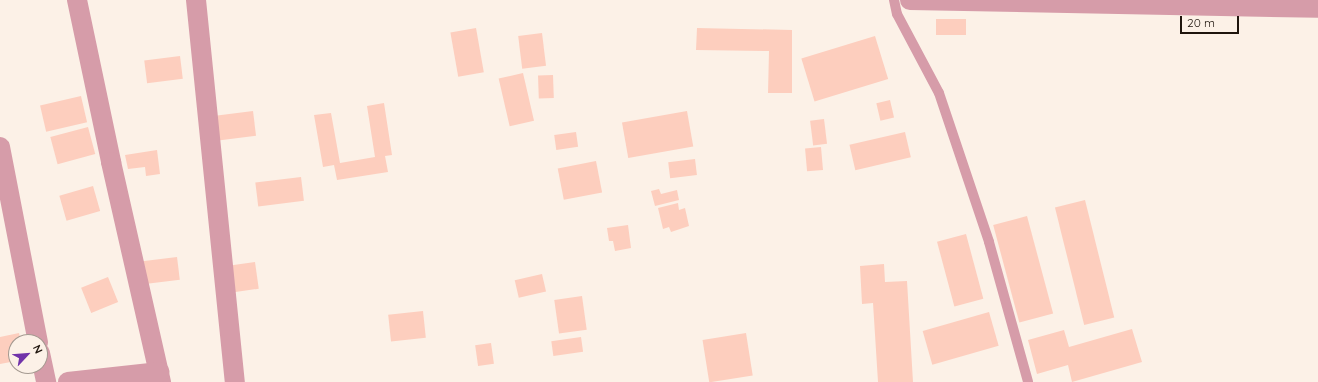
<!DOCTYPE html>
<style>
body{margin:0}
#map{position:relative;width:1318px;height:382px;overflow:hidden;background:#fcf1e7;font-family:Quicksand,sans-serif}
div>[style]{position:absolute}
[style*='--x']{left:calc(var(--x)*1px);top:calc(var(--y)*1px);width:calc(var(--w)*1px);rotate:calc(var(--a)*1deg)}
.building>*{inset:0;background:#fdcebe;transform-origin:0 0}
.service>*{height:10px;margin:-5px;padding:0 5px;transform-origin:5px;border-radius:5px;background:#d69ca9}
.minor>*{height:20px;margin:-10px;padding:0 10px;transform-origin:10px;border-radius:10px;background:#d69ca9}
span{translate:-50% -50%;white-space:nowrap;text-align:center;line-height:1.15;-webkit-text-stroke:4px #fcf1e7;paint-order:stroke}
.north{position:absolute;left:8px;top:334px;width:40px;height:40px;box-sizing:border-box;background:#fcf1e7;border:1px solid #a49990;border-radius:50%;rotate:64deg;font-size:11px;font-weight:700;line-height:16px;text-align:center;color:#1f150d}
.north::after{content:'';display:block;margin:auto;width:14px;height:18px;background:#7133a9;clip-path:polygon(50% 0,100% 100%,50% 72%,0 100%)}
.scale{position:absolute;left:1180px;top:16px;width:59px;height:18px;box-sizing:border-box;border:2px solid #1f150d;border-top:0;padding-left:5px;font-size:12px;line-height:14px;white-space:nowrap;color:#1f150d;-webkit-text-stroke:3px #fcf1e7;paint-order:stroke}
</style>
<div id="map">
<div class="building">
<div style="left:936px;top:19px;width:30px;height:16px"></div>
<div style="left:476px;top:28px;width:45px;height:26px;rotate:80deg"></div>
<div style="clip-path:polygon(697px 28px,792px 30px,792px 93px,768px 93px,769px 51px,696px 50px)"></div>
<div style="left:542px;top:33px;width:33px;height:24px;rotate:83deg"></div>
<div style="left:875px;top:36px;width:45px;height:77px;rotate:73deg"></div>
<div style="left:180px;top:56px;width:23px;height:36px;rotate:83deg"></div>
<div style="left:523px;top:73px;width:49px;height:25px;rotate:77deg"></div>
<div style="left:553px;top:75px;width:23px;height:15px;rotate:88deg"></div>
<div style="left:81px;top:96px;width:27px;height:42px;rotate:77deg"></div>
<div style="left:890px;top:100px;width:18px;height:14px;rotate:77deg"></div>
<div style="clip-path:polygon(384px 103px,392px 155px,385px 156px,388px 172px,337px 180px,334px 165px,323px 167px,314px 115px,331px 113px,340px 163px,375px 157px,367px 106px)"></div>
<div style="left:253px;top:111px;width:25px;height:38px;rotate:83deg"></div>
<div style="left:687px;top:111px;width:36px;height:66px;rotate:80deg"></div>
<div style="left:824px;top:119px;width:25px;height:14px;rotate:83deg"></div>
<div style="left:88px;top:127px;width:28px;height:39px;rotate:75deg"></div>
<div style="left:576px;top:132px;width:15px;height:22px;rotate:82deg"></div>
<div style="left:905px;top:132px;width:26px;height:57px;rotate:77deg"></div>
<div style="left:821px;top:147px;width:23px;height:16px;rotate:85deg"></div>
<div style="clip-path:polygon(157px 150px,160px 174px,146px 176px,145px 167px,128px 169px,125px 155px)"></div>
<div style="left:695px;top:159px;width:16px;height:27px;rotate:83deg"></div>
<div style="left:596px;top:161px;width:32px;height:39px;rotate:79deg"></div>
<div style="left:301px;top:177px;width:24px;height:46px;rotate:83deg"></div>
<div style="left:93px;top:186px;width:26px;height:35px;rotate:74deg"></div>
<div style="clip-path:polygon(659px 189px,661px 194px,677px 190px,679px 200px,655px 206px,651px 191px)"></div>
<div style="left:1085px;top:200px;width:121px;height:31px;rotate:76deg"></div>
<div style="clip-path:polygon(678px 203px,679px 210px,685px 208px,689px 226px,671px 232px,669px 227px,663px 229px,658px 208px)"></div>
<div style="left:1027px;top:216px;width:101px;height:35px;rotate:75deg"></div>
<div style="clip-path:polygon(628px 225px,631px 248px,615px 251px,613px 241px,609px 241px,607px 228px)"></div>
<div style="left:966px;top:234px;width:67px;height:30px;rotate:75deg"></div>
<div style="left:177px;top:257px;width:23px;height:37px;rotate:83deg"></div>
<div style="left:255px;top:262px;width:27px;height:27px;rotate:82deg"></div>
<div style="clip-path:polygon(884px 264px,885px 282px,907px 281px,913px 382px,878px 382px,873px 303px,862px 304px,860px 266px)"></div>
<div style="left:542px;top:274px;width:18px;height:28px;rotate:77deg"></div>
<div style="left:108px;top:277px;width:27px;height:29px;rotate:68deg"></div>
<div style="left:582px;top:296px;width:34px;height:28px;rotate:82deg"></div>
<div style="left:423px;top:311px;width:27px;height:35px;rotate:84deg"></div>
<div style="left:989px;top:312px;width:35px;height:69px;rotate:74deg"></div>
<div style="clip-path:polygon(1132px 329px,1142px 362px,1072px 382px,1068px 365px,1037px 374px,1028px 340px,1064px 330px,1069px 347px)"></div>
<div style="clip-path:polygon(19px 333px,21px 342px,16px 342px,16px 361px,0 364px,0 337px)"></div>
<div style="left:746px;top:333px;width:43px;height:44px;rotate:81deg"></div>
<div style="left:581px;top:337px;width:15px;height:30px;rotate:82deg"></div>
<div style="left:491px;top:343px;width:21px;height:16px;rotate:82deg"></div>
</div>
<div class="service">
<div style="--x:894;--y:0;--w:14;--a:78"></div>
<div style="--x:897;--y:14;--w:89;--a:62"></div>
<div style="--x:939;--y:93;--w:157;--a:71.4"></div>
<div style="--x:989;--y:242;--w:145;--a:74.4"></div>
</div>
<div class="minor">
<div style="--x:77;--y:0;--w:166;--a:78.1"></div>
<div style="--x:111;--y:162;--w:226;--a:77.2"></div>
<div style="--x:196;--y:0;--w:384;--a:84.2"></div>
<div style="--x:910;--y:0;--w:408;--a:1.1"></div>
<div style="--x:0;--y:147;--w:199;--a:79"></div>
<div style="--x:40;--y:353;--w:30;--a:78"></div>
<div style="--x:68;--y:382;--w:92;--a:-6.3"></div>
</div>
<div class="north">N</div>
<div class="scale">20 m</div>
</div>
